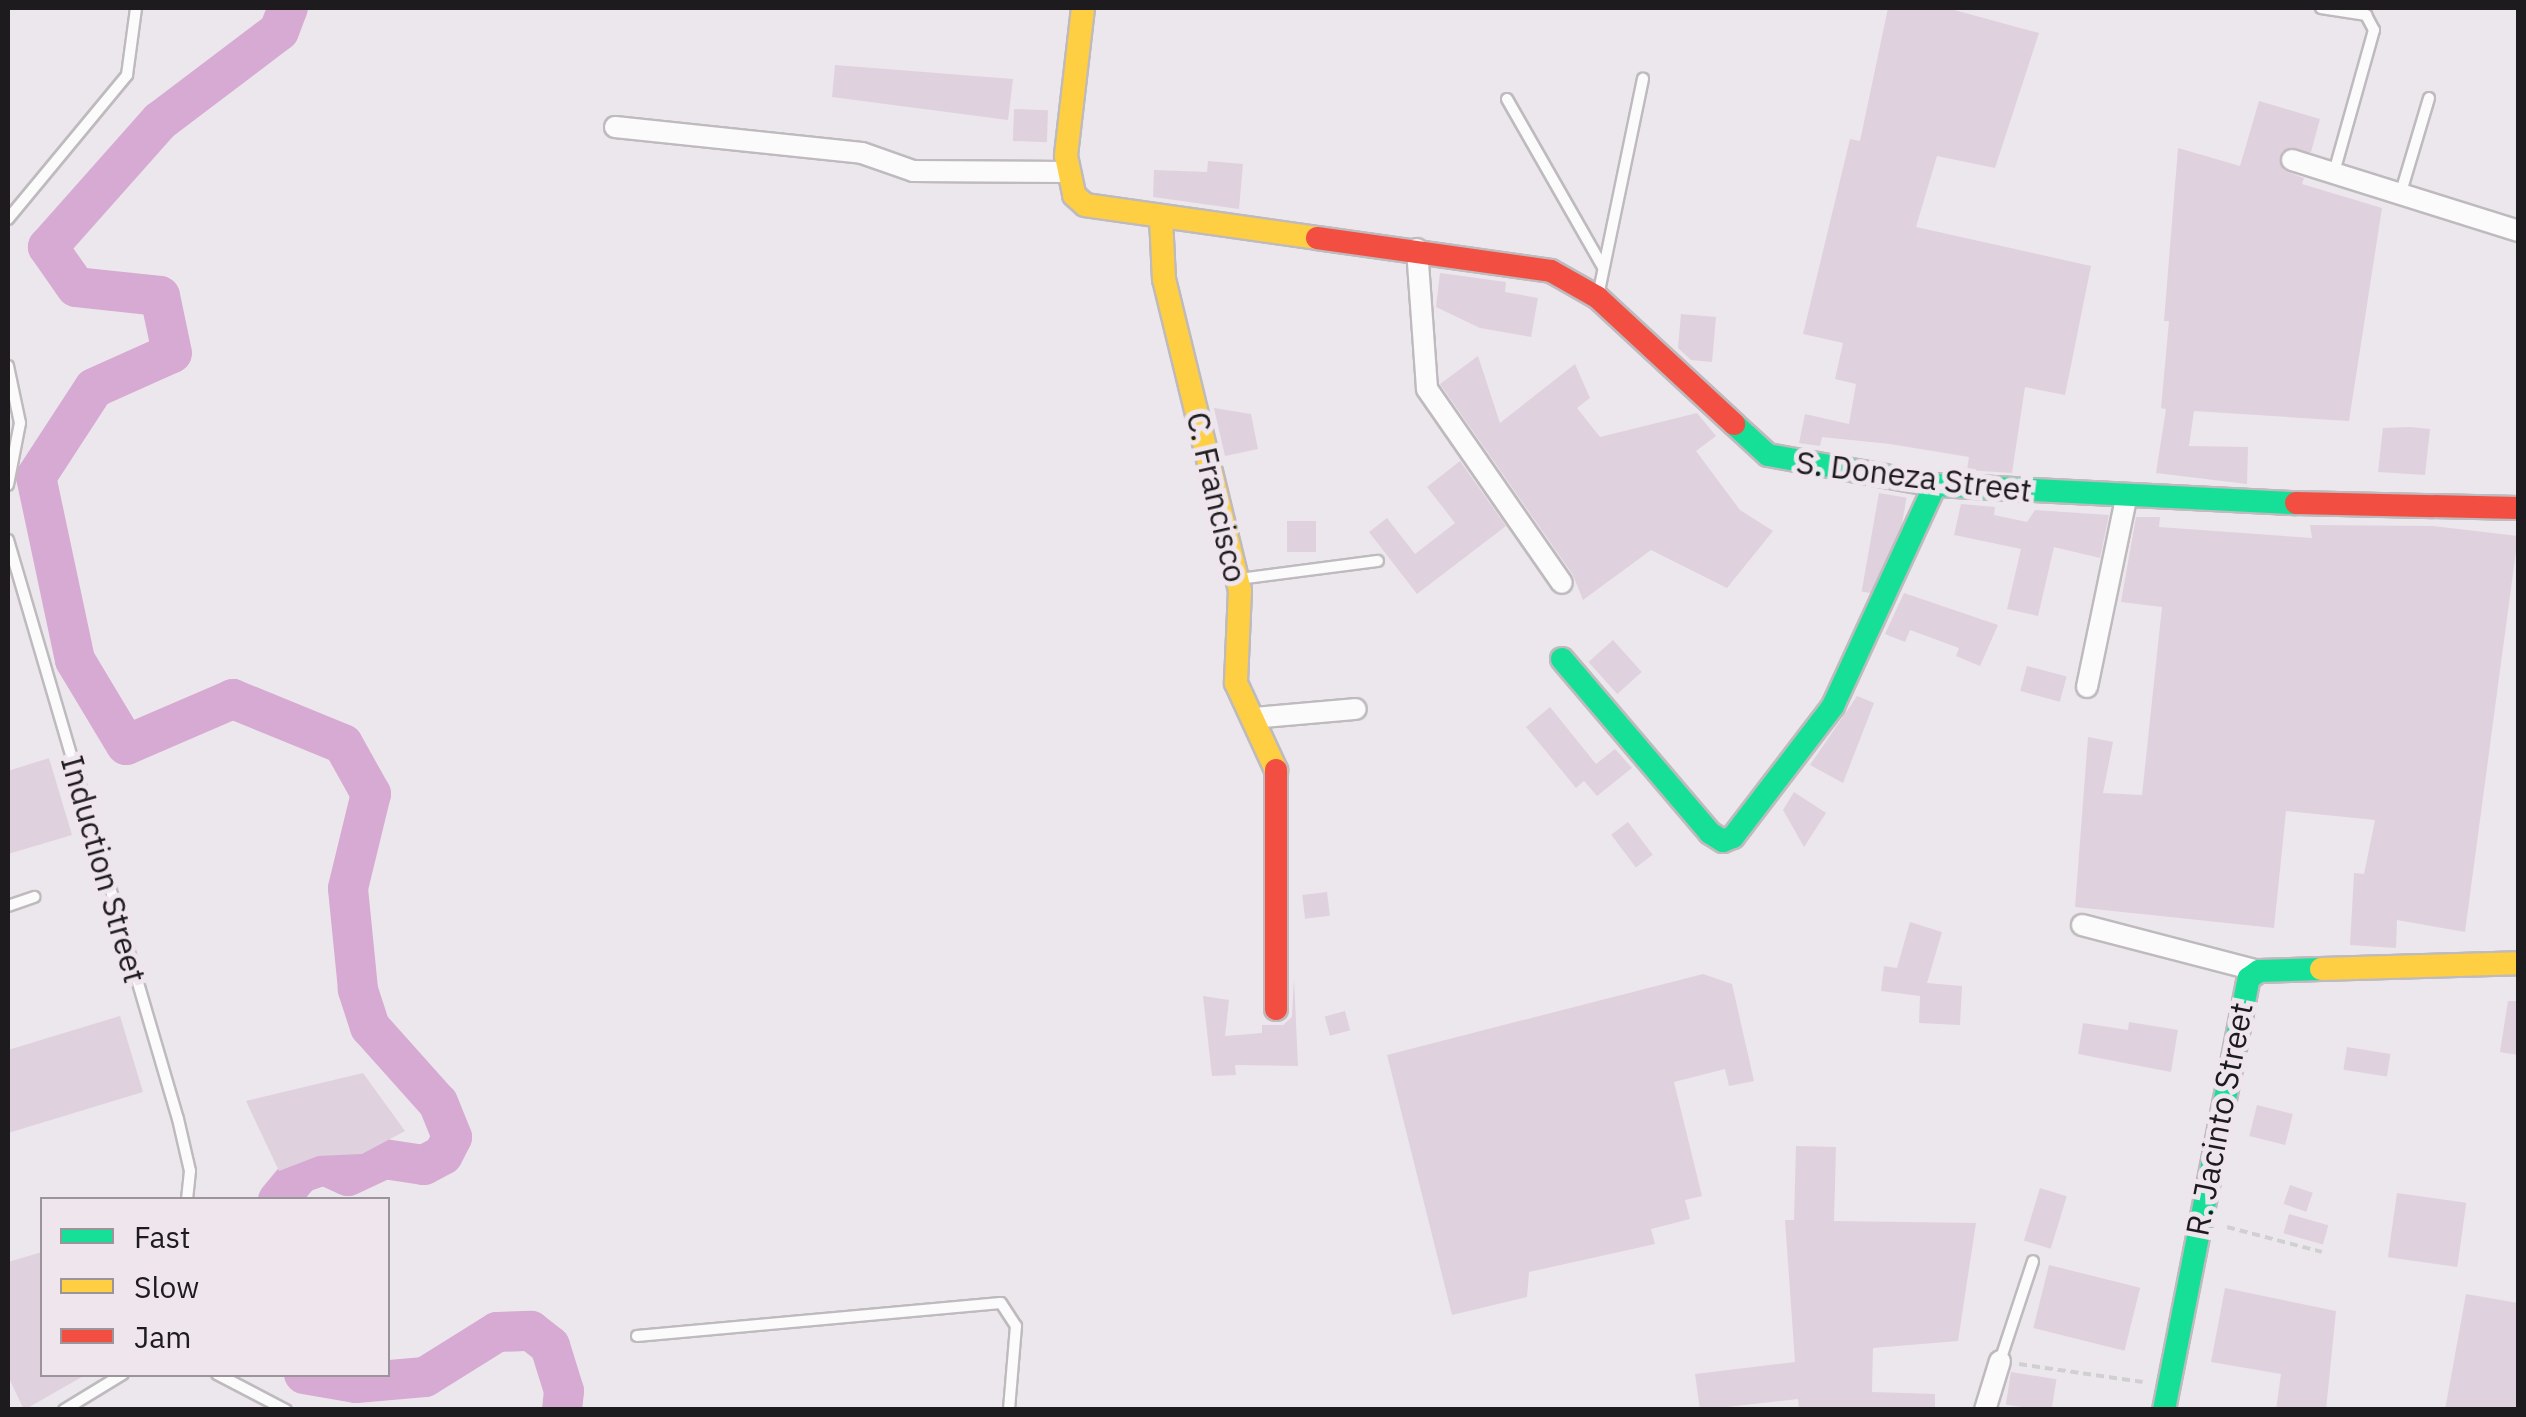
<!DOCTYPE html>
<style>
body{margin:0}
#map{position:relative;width:2526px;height:1417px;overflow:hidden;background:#ece7ec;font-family:"IBM Plex Sans",sans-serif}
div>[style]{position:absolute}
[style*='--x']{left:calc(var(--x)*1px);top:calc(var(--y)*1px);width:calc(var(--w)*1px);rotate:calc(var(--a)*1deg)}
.river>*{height:40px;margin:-20px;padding:0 20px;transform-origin:20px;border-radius:20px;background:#d6aad2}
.building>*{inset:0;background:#e0d1de;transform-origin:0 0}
.path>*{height:4px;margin-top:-2px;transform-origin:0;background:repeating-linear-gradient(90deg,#d1d0d1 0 8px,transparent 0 13px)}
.roads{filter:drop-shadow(2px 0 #bebabd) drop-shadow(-2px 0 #bebabd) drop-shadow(0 2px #bebabd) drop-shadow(0 -2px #bebabd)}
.lane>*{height:10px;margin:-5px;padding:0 5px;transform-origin:5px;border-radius:5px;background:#fcfbfc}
.street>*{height:20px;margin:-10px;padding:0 10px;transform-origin:10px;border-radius:10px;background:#fcfbfc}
.fast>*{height:22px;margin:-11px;padding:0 11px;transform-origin:11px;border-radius:11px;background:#16e098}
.slow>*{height:22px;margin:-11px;padding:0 11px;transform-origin:11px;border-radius:11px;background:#ffcf43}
.jam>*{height:22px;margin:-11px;padding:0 11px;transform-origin:11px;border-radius:11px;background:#f24e42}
span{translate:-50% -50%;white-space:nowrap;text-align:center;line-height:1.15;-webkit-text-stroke:10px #eee5ed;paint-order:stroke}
.street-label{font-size:32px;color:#1e1b1e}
.frame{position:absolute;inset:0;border:10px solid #1e1b1e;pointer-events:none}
.legend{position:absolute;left:40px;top:1197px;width:350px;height:180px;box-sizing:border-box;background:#eee5ed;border:2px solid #9b949a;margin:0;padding:12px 18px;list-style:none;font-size:30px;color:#1e1b1e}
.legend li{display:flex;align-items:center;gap:20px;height:50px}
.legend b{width:50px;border:2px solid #9b949a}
</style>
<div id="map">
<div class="river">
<div style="--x:278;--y:1200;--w:35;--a:-50"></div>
<div style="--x:301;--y:1173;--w:24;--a:-19"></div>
<div style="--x:324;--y:1165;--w:26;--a:25"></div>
<div style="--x:348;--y:1176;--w:40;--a:-25"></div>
<div style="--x:384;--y:1159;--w:40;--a:8.5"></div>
<div style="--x:424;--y:1165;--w:21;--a:-28"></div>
<div style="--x:443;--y:1155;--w:20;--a:-63"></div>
<div style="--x:452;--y:1137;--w:37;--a:-112"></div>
<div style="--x:438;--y:1103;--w:102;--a:-131.8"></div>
<div style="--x:370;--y:1027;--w:40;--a:-108"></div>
<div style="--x:358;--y:989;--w:101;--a:-95.7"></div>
<div style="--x:348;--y:888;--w:97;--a:-76.3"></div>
<div style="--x:371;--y:794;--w:57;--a:-119.2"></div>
<div style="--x:343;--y:744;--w:119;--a:-157.8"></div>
<div style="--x:233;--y:699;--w:116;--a:156.7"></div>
<div style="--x:126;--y:745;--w:99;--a:-121"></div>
<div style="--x:75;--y:660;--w:187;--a:-102"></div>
<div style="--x:36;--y:477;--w:106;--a:-56.9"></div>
<div style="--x:94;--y:388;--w:85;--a:-24.2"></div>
<div style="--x:172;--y:353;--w:58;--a:-101.9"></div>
<div style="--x:160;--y:296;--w:84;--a:-173.9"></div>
<div style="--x:76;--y:287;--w:49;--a:-125"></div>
<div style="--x:48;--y:247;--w:169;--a:-48.4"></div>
<div style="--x:160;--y:121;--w:149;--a:-37.1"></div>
<div style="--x:279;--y:31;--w:25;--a:-69"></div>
<div style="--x:304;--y:1374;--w:53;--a:9.8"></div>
<div style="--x:356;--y:1383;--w:69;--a:-5"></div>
<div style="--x:425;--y:1377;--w:85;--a:-32"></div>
<div style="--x:497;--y:1332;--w:34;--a:-2"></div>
<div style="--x:531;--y:1331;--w:24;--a:38"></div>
<div style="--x:550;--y:1346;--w:47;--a:72.7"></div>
<div style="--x:564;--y:1391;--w:19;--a:96"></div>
</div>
<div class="building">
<div style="clip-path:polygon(1888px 8px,1947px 8px,2039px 33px,1995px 168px,1937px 156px,1916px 227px,2091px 266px,2065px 395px,2025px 387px,2012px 473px,1967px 470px,1969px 457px,1890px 444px,1822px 437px,1820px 446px,1799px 443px,1805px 414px,1849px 424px,1856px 384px,1835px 379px,1843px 343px,1803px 334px,1850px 139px,1860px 141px)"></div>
<div style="clip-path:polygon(835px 65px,1013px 79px,1008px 120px,832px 97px)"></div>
<div style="clip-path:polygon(2259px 101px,2320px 119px,2311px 152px,2282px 151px,2283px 170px,2304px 178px,2302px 184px,2382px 208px,2349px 421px,2194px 411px,2189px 446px,2248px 447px,2247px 484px,2156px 473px,2166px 409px,2161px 408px,2169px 321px,2164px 321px,2178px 148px,2240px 166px)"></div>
<div style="left:1014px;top:109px;width:34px;height:32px;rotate:2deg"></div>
<div style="clip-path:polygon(1208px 161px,1243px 164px,1239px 209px,1153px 197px,1154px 170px,1207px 172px)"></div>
<div style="clip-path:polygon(1440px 273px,1506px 282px,1505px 292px,1538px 298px,1531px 337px,1480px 328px,1436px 307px)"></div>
<div style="clip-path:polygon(1681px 314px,1716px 317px,1712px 362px,1691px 360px,1678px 348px)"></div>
<div style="clip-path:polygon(1478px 356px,1500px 423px,1575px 364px,1590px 398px,1577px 408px,1600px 437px,1697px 413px,1716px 436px,1696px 451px,1740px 510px,1773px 531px,1727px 588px,1651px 550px,1583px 600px,1573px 575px,1440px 384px)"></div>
<div style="clip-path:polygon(1214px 408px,1251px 414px,1258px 449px,1225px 456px)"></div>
<div style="clip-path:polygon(2410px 427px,2430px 429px,2425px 475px,2378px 472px,2383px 428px)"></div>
<div style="clip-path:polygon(1460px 461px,1506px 526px,1417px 594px,1369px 532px,1387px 518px,1415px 554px,1455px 523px,1427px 487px)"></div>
<div style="left:1879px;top:493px;width:28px;height:100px;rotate:10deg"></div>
<div style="clip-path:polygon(1961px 504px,1995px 507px,1994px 515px,2027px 522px,2035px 510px,2109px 515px,2100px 558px,2054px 547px,2038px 616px,2007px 609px,2021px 549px,1954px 535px)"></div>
<div style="clip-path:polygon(2136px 517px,2160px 517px,2159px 527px,2312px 538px,2310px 525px,2433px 526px,2518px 536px,2465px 932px,2397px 920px,2396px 948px,2350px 945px,2354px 873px,2364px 874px,2375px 820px,2286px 811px,2274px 928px,2075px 907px,2088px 737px,2113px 742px,2103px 793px,2142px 795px,2162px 607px,2121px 602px)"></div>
<div style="left:1287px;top:521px;width:29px;height:31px"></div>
<div style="clip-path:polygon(1904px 593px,1998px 625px,1980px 666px,1956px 656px,1959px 648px,1910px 630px,1905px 642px,1885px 634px)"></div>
<div style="left:1613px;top:640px;width:43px;height:33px;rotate:48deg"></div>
<div style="left:2027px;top:666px;width:41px;height:26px;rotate:15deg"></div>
<div style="clip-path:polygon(1857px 696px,1874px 703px,1843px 783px,1810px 765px)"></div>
<div style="clip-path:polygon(1550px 707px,1596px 764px,1615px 749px,1632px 768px,1597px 796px,1584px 781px,1576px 788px,1526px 727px)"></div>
<div style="clip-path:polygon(49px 758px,72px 835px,8px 854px,8px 771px)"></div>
<div style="clip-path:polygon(1794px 792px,1826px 813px,1804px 847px,1783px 810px)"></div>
<div style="left:1628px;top:822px;width:41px;height:21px;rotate:53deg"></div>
<div style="left:1327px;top:892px;width:24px;height:25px;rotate:83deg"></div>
<div style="clip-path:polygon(1910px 922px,1942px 932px,1927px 983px,1962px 986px,1960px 1025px,1919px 1023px,1920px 996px,1881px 991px,1884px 966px,1897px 968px)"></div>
<div style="clip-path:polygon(1703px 974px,1732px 984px,1754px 1081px,1729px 1086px,1725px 1069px,1674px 1082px,1702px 1196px,1685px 1200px,1690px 1219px,1651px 1229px,1655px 1244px,1529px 1272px,1527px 1297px,1452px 1315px,1387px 1055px)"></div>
<div style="clip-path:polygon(1294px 978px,1298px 1066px,1235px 1065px,1236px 1075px,1212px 1076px,1203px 996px,1229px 1000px,1225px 1036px,1262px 1033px,1262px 1025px,1283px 1025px,1292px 1017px)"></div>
<div style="clip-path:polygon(2508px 1001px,2518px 1001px,2518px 1055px,2500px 1052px)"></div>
<div style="left:1345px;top:1011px;width:20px;height:21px;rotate:75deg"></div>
<div style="clip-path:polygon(120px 1016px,143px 1092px,8px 1133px,8px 1050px)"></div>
<div style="clip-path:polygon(2129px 1022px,2178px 1030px,2171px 1072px,2078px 1054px,2083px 1023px,2128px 1030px)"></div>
<div style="left:2347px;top:1047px;width:44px;height:23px;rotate:9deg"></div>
<div style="clip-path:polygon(363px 1073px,405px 1131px,362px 1154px,318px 1156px,279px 1171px,246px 1101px)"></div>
<div style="left:2257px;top:1105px;width:37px;height:32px;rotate:14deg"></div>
<div style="clip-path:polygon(1796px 1146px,1836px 1147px,1834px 1221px,1976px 1223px,1958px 1341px,1873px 1348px,1872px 1392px,1935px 1394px,1935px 1410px,1799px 1410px,1798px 1399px,1700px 1410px,1695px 1374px,1795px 1362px,1785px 1220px,1794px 1220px)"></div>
<div style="left:2290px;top:1185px;width:24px;height:20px;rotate:19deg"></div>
<div style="left:2040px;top:1188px;width:28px;height:55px;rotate:17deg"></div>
<div style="left:2397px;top:1193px;width:70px;height:65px;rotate:8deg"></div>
<div style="left:2289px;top:1214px;width:41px;height:20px;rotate:16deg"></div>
<div style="clip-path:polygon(42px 1252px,42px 1374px,87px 1374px,24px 1410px,8px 1376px,8px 1262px)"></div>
<div style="left:2049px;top:1265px;width:94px;height:65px;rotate:14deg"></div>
<div style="clip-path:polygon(2225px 1288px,2336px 1311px,2326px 1410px,2276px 1410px,2281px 1374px,2211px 1362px)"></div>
<div style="clip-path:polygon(2466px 1294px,2518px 1303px,2518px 1410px,2445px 1410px)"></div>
<div style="left:2011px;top:1372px;width:46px;height:33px;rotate:9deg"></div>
</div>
<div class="path">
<div style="--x:2227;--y:1227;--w:98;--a:14.7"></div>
<div style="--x:2019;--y:1364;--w:125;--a:8.3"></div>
</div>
<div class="roads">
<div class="lane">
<div style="--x:2321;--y:8;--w:46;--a:8.8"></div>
<div style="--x:2366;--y:15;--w:17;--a:62"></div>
<div style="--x:2374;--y:30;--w:148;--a:105.7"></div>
<div style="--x:1507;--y:99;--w:193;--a:60.3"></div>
<div style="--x:2401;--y:192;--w:98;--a:-73.4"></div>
<div style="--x:8;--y:219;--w:187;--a:-50.4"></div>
<div style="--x:127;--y:75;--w:68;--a:-82.3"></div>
<div style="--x:1598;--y:296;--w:222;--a:-78.3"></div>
<div style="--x:8;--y:366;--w:58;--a:78.1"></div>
<div style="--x:20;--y:423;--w:63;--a:101"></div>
<div style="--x:8;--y:540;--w:603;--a:73.64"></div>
<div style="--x:178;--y:1119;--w:53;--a:77"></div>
<div style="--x:190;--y:1171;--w:29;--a:96"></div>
<div style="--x:1239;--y:579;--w:140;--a:-7.4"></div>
<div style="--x:8;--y:906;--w:28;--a:-19"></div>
<div style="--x:637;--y:1336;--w:365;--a:-5.2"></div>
<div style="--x:1001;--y:1303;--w:27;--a:57"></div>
<div style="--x:1016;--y:1326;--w:84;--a:94.8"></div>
<div style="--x:2000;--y:1361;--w:105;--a:-71.7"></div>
<div style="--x:217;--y:1374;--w:78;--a:27.6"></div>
<div style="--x:64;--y:1410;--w:69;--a:-31.4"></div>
</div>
<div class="street">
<div style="--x:615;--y:127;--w:248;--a:6"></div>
<div style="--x:862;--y:153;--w:54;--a:19.4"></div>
<div style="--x:913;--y:171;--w:155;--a:0.4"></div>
<div style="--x:2292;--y:160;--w:237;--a:17.4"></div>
<div style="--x:1417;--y:249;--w:140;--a:85.9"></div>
<div style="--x:1427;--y:389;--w:236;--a:55.2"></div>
<div style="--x:2087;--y:687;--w:192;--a:-78.3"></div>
<div style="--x:1253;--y:718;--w:103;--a:-5"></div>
<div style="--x:2082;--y:925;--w:183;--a:14.6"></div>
<div style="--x:1985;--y:1410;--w:51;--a:-73"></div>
</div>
<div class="fast">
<div style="--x:1734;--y:424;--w:46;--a:42.4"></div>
<div style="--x:1768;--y:455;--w:170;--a:10.2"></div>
<div style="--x:1935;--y:485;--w:361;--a:2.9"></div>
<div style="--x:1562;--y:659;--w:228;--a:49.6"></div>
<div style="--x:1710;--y:833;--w:15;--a:32"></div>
<div style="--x:1723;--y:841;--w:11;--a:-22"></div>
<div style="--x:1733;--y:837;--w:165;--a:-52.6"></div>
<div style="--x:1833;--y:706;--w:243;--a:-65.2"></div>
<div style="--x:2164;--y:1410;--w:440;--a:-78.9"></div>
<div style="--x:2249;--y:978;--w:12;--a:-35"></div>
<div style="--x:2259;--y:971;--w:62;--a:-1.8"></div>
</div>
<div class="slow">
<div style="--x:1083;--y:8;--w:149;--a:96.6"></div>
<div style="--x:1066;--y:156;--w:40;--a:78"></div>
<div style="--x:1074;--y:195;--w:15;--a:42"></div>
<div style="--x:1085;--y:205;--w:234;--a:8.1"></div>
<div style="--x:1161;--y:218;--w:61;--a:87.2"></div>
<div style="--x:1164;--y:279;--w:320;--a:76.3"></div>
<div style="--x:1240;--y:590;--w:93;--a:92.5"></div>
<div style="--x:1236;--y:683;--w:96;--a:65.3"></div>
<div style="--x:2321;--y:969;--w:197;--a:-1.7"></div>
</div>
<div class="jam">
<div style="--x:1317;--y:238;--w:236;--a:8"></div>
<div style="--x:1551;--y:271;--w:53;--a:29.5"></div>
<div style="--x:1597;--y:297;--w:187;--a:42.8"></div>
<div style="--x:2296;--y:503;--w:222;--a:1.3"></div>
<div style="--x:1276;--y:770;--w:239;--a:90"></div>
</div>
</div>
<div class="street-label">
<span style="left:1914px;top:476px;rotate:7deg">S. Doneza Street</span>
<span style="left:1217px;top:497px;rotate:77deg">C. Francisco</span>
<span style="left:104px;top:869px;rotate:74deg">Induction Street</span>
<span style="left:2219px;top:1119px;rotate:-79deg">R. Jacinto Street</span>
</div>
<div class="frame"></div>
<ul class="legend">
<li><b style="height:12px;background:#16e098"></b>Fast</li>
<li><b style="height:12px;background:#ffcf43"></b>Slow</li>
<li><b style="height:12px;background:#f24e42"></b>Jam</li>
</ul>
</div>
